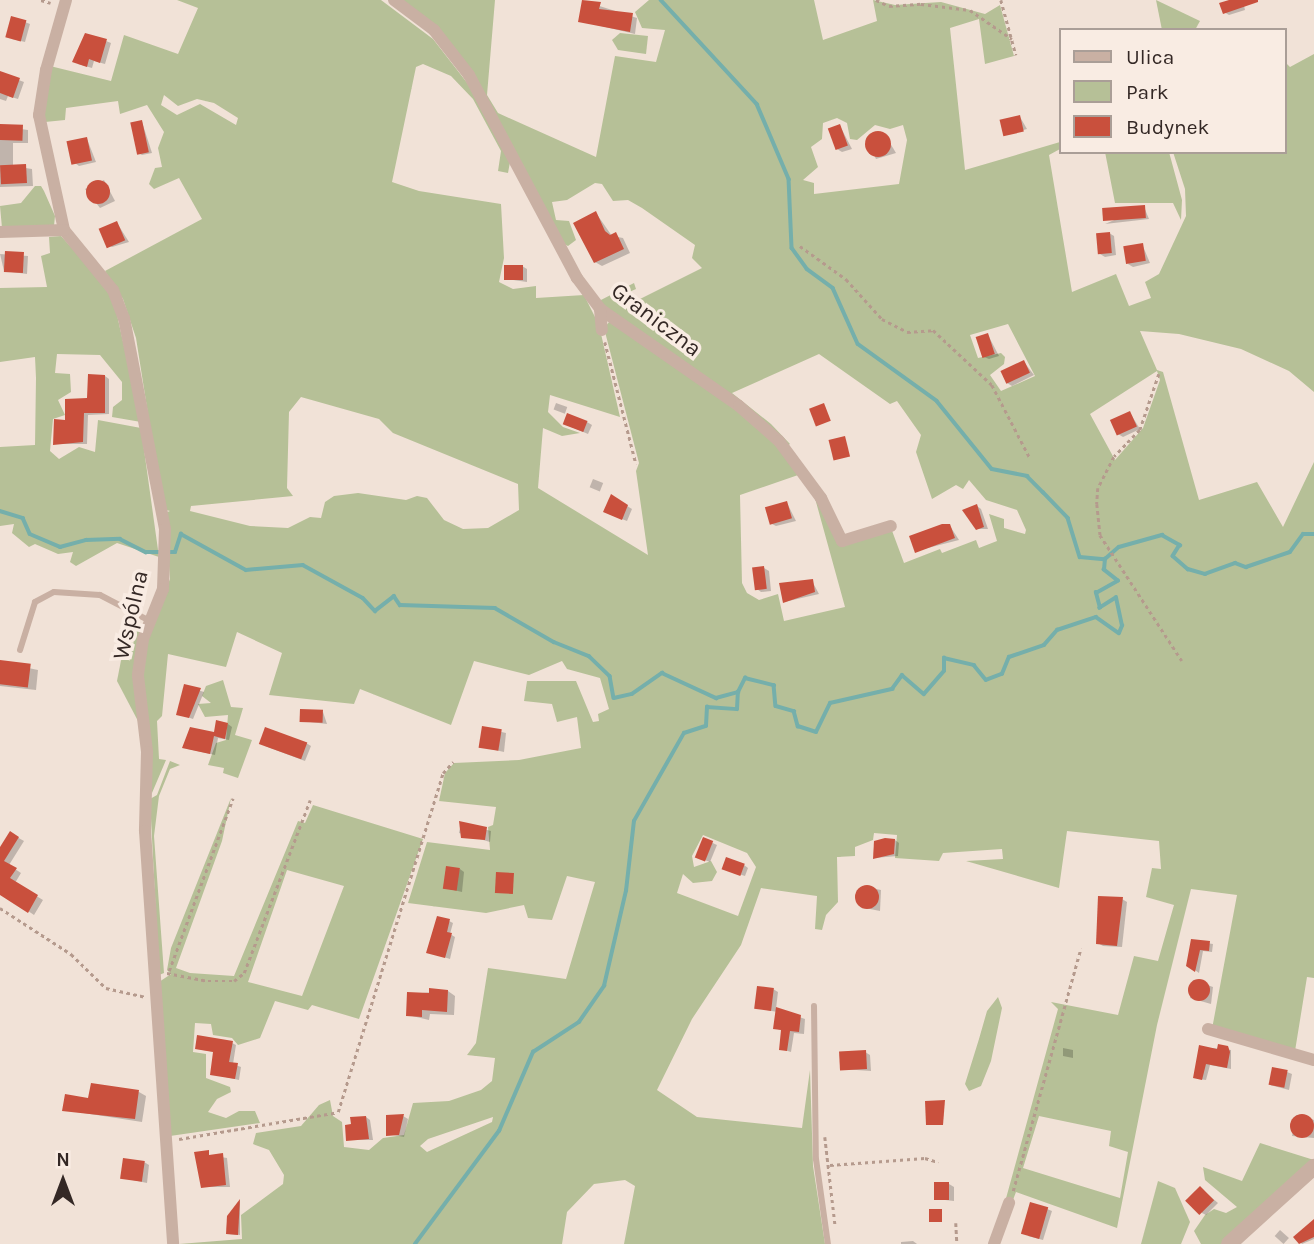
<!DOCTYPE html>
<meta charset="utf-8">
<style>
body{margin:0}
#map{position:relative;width:1314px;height:1244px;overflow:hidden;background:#f1e2d7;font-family:Karla,sans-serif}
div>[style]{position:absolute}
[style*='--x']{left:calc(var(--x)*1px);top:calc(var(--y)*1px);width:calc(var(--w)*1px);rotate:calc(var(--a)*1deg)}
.green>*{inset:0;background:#b6c097}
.shadow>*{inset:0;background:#0003;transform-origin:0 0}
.stream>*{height:3.5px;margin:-1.75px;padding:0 1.75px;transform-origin:1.75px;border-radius:1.75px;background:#75afab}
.building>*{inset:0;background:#c9503d;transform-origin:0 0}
.round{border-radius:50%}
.path>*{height:2.5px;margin-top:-1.25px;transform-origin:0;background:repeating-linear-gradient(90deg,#b59a8d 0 3.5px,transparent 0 7px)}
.service>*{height:6px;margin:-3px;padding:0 3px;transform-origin:3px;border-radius:3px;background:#c9b0a3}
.minor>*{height:12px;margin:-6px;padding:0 6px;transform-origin:6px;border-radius:6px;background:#c9b0a3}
.tertiary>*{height:16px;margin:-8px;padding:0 8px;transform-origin:8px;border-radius:8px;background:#c9b0a3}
span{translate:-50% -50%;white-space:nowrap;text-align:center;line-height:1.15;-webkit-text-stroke:7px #f9ece3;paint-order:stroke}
.street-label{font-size:23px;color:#342825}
.legend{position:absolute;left:1059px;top:28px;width:228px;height:126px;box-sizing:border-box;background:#f9ece3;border:2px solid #aa9e97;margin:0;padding:9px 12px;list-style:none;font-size:21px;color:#342825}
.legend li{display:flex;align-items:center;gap:14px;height:35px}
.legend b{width:35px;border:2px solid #aa9e97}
.north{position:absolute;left:28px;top:1146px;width:70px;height:70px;-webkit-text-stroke:5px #f9ece3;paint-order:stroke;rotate:0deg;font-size:19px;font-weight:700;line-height:28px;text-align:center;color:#342825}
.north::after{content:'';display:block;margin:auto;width:24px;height:32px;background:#342825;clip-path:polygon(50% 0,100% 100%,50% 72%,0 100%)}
</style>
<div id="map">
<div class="green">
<div style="clip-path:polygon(evenodd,177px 0,381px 0,433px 39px,482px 102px,510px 162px,508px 173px,498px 171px,501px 151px,473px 99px,451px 76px,423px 64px,416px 67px,392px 182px,419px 191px,501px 204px,504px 258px,499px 282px,513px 289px,536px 286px,536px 298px,584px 295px,599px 325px,620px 417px,550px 395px,548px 412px,563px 427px,580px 433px,562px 436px,543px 428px,538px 488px,648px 555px,636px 471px,639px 463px,604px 328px,610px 321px,757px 425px,801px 474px,740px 495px,742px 583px,747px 593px,759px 600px,778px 594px,784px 621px,845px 607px,813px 491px,844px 544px,891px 528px,904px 563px,940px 549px,942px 553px,976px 540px,979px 548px,997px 541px,989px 514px,1004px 519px,1004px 528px,1025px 534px,1026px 530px,1017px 510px,986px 500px,969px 480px,963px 489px,956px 485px,932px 499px,916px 452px,921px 435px,897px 401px,890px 404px,819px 354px,732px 393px,771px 424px,790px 444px,787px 446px,597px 302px,634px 283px,636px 289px,620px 296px,624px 307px,702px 268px,692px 258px,695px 245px,642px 208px,628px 200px,613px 201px,602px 184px,595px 183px,567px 200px,552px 202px,556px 220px,569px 221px,576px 240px,568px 246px,562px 243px,470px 75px,396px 0,495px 0,487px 95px,498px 113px,596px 157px,615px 56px,656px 62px,665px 30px,642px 28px,635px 12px,649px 0,814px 0,823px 40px,877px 21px,873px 0,895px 5px,941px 2px,985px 14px,1000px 5px,1014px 56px,985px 64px,979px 19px,950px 28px,965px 170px,1060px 142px,1060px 149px,1049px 155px,1072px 292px,1116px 274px,1129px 306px,1151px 298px,1145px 282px,1159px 274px,1186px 216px,1185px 189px,1173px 152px,1284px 152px,1284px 61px,1290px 67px,1314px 54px,1314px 392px,1289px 371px,1241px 349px,1179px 334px,1140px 331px,1157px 370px,1163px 372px,1199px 500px,1257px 482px,1283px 527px,1314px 462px,1314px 978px,1307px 977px,1295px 1051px,1212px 1029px,1237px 895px,1191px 889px,1157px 1025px,1117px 1228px,1016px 1192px,1011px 1205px,1005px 1202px,1058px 1009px,1051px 1002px,1118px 1015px,1134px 956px,1158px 961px,1174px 905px,1146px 897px,1152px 868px,1161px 869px,1159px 841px,1067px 831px,1059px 888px,966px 861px,1003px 859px,1002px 849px,943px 853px,939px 861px,895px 858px,897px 835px,874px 833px,873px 840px,855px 847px,855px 856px,837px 857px,838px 902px,826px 915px,822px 930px,815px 929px,817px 896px,761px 888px,741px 945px,692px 1019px,657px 1090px,697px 1117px,802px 1128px,810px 1070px,813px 1166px,825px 1244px,624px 1244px,635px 1186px,625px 1180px,594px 1184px,567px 1212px,562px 1244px,179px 1244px,242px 1239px,241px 1215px,283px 1184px,284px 1175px,269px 1150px,253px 1144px,256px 1133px,301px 1126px,319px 1105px,330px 1100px,333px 1116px,342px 1122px,344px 1147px,369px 1150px,383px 1138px,404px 1135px,413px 1103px,449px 1101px,481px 1090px,492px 1081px,495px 1058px,467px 1055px,476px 1043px,488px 968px,566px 979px,595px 882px,567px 876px,552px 920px,528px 918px,524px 905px,486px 913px,408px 903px,427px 842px,490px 850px,488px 827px,493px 825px,496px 807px,439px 801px,445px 773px,454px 763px,519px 760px,581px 748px,577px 717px,557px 722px,552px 704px,524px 701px,527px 681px,576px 681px,593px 722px,599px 721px,598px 714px,609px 709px,600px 678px,567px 669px,562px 661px,529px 675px,474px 661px,451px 725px,360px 689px,354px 704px,269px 695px,282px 653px,237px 632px,226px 667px,168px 654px,162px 716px,157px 721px,159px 759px,166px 760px,152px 793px,141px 681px,146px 641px,170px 579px,165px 513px,170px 511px,163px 509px,136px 338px,123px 299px,105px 271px,202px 219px,179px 178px,154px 189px,149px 184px,155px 168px,162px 167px,158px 148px,164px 132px,147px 105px,120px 114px,118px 101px,66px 108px,65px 120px,45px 122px,44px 105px,50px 66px,111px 81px,124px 35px,178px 54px,198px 8px,177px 0,164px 95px,178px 106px,197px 99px,214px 103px,238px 118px,236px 125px,200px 104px,177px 115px,161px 105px,164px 95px,177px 0,837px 118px,847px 123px,850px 139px,857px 140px,875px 125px,890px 129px,903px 125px,907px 140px,899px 184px,814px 194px,814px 183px,803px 180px,818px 167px,811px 147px,822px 139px,823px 123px,837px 118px,177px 0,1008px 324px,1035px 376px,1001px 391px,990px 375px,1004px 364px,1005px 357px,1001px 353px,978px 358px,970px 335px,1008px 324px,177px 0,1157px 371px,1160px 380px,1143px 428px,1115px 460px,1090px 414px,1157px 371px,177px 0,301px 397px,379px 419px,393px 433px,518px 484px,519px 510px,488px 528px,463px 529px,444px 520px,427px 498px,417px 496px,406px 500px,358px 493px,334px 496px,325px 502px,321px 518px,310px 517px,288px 528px,250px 526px,190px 511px,191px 506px,293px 496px,287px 488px,289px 412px,301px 397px,177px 0,703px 835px,747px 853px,756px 867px,738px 916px,677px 893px,683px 874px,693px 883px,712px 881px,717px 872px,711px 861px,694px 867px,692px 856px,703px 835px,177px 0,1039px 1116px,1111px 1131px,1109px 1146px,1128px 1152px,1120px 1198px,1023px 1168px,1039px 1116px,177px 0,493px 1117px,492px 1122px,427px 1152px,420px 1146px,428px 1139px,493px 1117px)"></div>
<div style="clip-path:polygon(1156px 0,1200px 21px,1195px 30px,1162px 30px)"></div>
<div style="clip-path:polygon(620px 33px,648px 36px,646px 54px,618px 50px,612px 40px)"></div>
<div style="clip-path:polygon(1105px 152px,1169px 152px,1182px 200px,1181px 220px,1173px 203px,1115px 203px)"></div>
<div style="clip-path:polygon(35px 186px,41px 186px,44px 191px,55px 216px,54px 226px,2px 228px,0 206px,21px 203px)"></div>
<div style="clip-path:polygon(61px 236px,107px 287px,115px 306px,141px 422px,112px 417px,113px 407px,122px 400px,122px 382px,100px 355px,57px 354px,55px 373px,70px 374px,71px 392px,58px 400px,65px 415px,53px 419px,50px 451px,59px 459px,79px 447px,95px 452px,98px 420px,141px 428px,159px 557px,117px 543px,76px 566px,70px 562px,73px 552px,58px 554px,35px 544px,29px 547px,12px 533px,14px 524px,0 526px,0 447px,35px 445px,36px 378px,35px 357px,0 362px,0 288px,47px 287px,41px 256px,50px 253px,49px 237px)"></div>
<div style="clip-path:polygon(138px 628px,144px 630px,138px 721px,117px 681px,125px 640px)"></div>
<div style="clip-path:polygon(223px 680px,231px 707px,243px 708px,235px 735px,252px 740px,238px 778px,223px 773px,224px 768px,208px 765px,216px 743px,226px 740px,228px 715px,205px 717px,198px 704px,211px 703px,202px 696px,206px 686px)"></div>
<div style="clip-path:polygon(170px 761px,180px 765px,170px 769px,159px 796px,154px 836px,164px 973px,159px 975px,150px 799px,157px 795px)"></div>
<div style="clip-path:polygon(evenodd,231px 798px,222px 841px,176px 968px,190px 973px,234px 976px,298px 821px,305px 823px,313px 805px,423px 839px,359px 1019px,312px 1005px,308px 1010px,275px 1001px,260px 1038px,238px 1045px,232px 1038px,213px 1035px,211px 1024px,195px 1023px,193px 1052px,206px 1054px,206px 1078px,230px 1087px,231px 1092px,217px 1099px,208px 1112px,226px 1118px,239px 1111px,255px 1111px,260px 1123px,170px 1136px,159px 982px,171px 974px,167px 970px,171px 948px,231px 798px,287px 870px,344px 886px,302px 996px,248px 982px,287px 870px)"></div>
<div style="clip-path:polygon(998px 997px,1002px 1008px,991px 1061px,981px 1086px,969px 1091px,965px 1084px,979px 1039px,987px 1011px)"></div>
<div style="clip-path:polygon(1260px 1143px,1314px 1160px,1223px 1244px,1201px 1244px,1194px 1231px,1205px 1215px,1214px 1209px,1226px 1213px,1237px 1207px,1205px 1180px,1203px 1167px,1242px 1181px)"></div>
<div style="clip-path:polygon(1158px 1181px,1175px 1188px,1190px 1222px,1181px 1244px,1141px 1244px)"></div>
</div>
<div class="shadow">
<div style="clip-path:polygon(1234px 0,1243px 1px,1245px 10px,1229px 15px,1224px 12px)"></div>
<div style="clip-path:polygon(584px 1px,637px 18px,635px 34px,580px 21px)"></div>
<div style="clip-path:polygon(25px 22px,30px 24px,25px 42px,12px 39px)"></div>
<div style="clip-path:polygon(106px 41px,111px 43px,105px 64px,94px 61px,92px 68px,78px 64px)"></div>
<div style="clip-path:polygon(0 73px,24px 82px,18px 99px,8px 96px,6px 101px,0 99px)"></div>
<div style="clip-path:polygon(1020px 117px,1027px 129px,1005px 135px)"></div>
<div style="clip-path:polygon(142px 122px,152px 153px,142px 155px,138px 153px)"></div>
<div style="clip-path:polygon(0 126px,28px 130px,28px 143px,13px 143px,13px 166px,32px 169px,33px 186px,0 187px)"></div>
<div style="clip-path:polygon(840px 126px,852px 149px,842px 152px,837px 149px)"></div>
<div style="clip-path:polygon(884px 133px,896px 153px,876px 159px,866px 138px)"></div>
<div style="clip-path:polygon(87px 139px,96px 162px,79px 166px,75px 163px)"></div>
<div style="clip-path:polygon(104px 180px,115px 201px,100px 208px,85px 189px)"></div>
<div style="clip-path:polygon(1144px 207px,1149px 219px,1105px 224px)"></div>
<div style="clip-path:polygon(596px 213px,612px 236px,623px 238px,630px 253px,602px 266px,595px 262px)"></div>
<div style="clip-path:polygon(117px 223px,129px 242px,112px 247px,107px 245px)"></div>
<div style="clip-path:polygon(1109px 233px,1114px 236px,1116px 255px,1105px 257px,1100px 254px)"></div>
<div style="clip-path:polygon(1142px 244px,1150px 263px,1133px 267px,1128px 264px)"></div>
<div style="clip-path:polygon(0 254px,28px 256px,27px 274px,4px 271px)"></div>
<div style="clip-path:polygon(522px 266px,527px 269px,527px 282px,506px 279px)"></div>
<div style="clip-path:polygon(988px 335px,999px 356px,989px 359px,984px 357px)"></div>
<div style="clip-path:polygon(1024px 362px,1034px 375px,1012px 386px,1007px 383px)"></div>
<div style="clip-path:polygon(105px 376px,109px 379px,109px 414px,88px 415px,87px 444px,55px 444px,67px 422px)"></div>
<div style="left:556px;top:403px;width:12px;height:7px;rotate:20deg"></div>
<div style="clip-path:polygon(1130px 413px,1140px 429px,1123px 437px,1118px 434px)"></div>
<div style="clip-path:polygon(587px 422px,592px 425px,588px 434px,569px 426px)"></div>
<div style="left:593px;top:479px;width:11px;height:9px;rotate:22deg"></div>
<div style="clip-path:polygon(611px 496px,632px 509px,627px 521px,609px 514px)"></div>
<div style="clip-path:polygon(787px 503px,796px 521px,776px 526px,772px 524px)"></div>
<div style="clip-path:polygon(977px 506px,981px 509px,988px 529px,977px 529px)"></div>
<div style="clip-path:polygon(950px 526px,959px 540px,916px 551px)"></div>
<div style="clip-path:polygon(764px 568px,769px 571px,771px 591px,761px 592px,757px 589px)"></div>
<div style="clip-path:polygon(812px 581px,819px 594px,784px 602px)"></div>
<div style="clip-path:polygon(0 662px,38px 670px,36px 690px,0 686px)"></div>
<div style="clip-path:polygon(185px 686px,204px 692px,193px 719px,178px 714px)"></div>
<div style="clip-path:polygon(323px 712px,327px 724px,302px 721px)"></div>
<div style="clip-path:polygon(228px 724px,232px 727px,229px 740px,218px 738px,215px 755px,188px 749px)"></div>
<div style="clip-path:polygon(484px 728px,506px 733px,504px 752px,482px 747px)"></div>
<div style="clip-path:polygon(306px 743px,311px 746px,305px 761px,265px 746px)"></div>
<div style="clip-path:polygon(461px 823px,491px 831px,490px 842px,459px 833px)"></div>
<div style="clip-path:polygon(10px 833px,24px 841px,9px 865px,21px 873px,15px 883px,43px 900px,34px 915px,0 892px,0 850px)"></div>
<div style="clip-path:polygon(704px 839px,717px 845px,710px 862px,702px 859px)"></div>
<div style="clip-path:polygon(895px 840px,899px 843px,898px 856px,874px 858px)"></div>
<div style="clip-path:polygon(744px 865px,748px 868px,745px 876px,729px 871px)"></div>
<div style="clip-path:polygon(460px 869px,464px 872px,462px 892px,445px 888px)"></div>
<div style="clip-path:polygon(862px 886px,881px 890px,880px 911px,860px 907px)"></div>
<div style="clip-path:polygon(1122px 899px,1127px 902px,1122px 947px,1103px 946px,1098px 943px)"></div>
<div style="clip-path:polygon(449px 921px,453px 923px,450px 934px,455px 937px,450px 959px,428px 952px)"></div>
<div style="clip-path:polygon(1193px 941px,1213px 944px,1212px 952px,1203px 951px,1199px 973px,1188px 965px)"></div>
<div style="clip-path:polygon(1193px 980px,1213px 987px,1211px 1004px,1190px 998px)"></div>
<div style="clip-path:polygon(773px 989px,778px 992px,776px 1009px,805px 1019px,804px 1034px,794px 1033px,791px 1052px,781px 1049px,783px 1031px,775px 1028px,777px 1012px,757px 1008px)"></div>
<div style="clip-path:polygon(448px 991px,455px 996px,454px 1015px,430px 1014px,429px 1020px,408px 1015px,409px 994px)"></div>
<div style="clip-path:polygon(232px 1043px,236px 1045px,233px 1064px,241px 1067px,239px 1080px,212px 1074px,215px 1052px,197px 1049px)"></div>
<div style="clip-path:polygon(1201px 1047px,1231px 1050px,1231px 1069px,1210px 1065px,1206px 1080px,1199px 1079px)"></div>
<div style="clip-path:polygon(1063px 1048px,1073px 1050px,1073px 1058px,1063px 1056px)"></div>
<div style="clip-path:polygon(865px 1052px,870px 1055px,871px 1071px,842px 1069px)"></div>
<div style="clip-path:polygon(1287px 1072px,1292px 1074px,1289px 1090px,1270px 1085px)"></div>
<div style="clip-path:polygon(139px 1092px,146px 1096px,142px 1122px,64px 1110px)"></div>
<div style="clip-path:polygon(1296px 1115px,1314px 1120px,1314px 1138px,1292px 1136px)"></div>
<div style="clip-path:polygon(403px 1116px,408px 1119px,404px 1137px,388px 1134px)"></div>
<div style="clip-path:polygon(366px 1117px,370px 1120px,373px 1140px,348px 1140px)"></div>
<div style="clip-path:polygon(196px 1153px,227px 1158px,230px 1187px,202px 1187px)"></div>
<div style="clip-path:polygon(144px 1162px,149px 1165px,147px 1183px,123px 1178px)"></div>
<div style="clip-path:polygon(949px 1184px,954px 1187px,954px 1201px,936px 1199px)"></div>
<div style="clip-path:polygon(1200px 1188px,1218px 1203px,1206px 1215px,1202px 1213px)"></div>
<div style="clip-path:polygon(240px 1201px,240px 1235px,229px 1234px,228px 1217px)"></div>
<div style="clip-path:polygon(1047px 1209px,1052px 1211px,1043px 1240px,1028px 1236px)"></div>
<div style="clip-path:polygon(1314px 1221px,1314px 1239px,1302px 1244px,1296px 1237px)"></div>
<div style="left:1280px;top:1230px;width:12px;height:8px;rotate:42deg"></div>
<div style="clip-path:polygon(913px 1241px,917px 1244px,901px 1244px,901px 1242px)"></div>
</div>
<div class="stream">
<div style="--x:661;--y:0;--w:142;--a:47.3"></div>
<div style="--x:757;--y:104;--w:82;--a:66.9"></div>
<div style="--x:789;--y:179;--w:69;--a:87.5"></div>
<div style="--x:792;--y:248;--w:26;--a:54"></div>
<div style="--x:807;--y:269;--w:32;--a:36"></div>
<div style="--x:833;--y:288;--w:61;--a:65.9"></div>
<div style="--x:858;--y:344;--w:97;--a:35.8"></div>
<div style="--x:937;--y:401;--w:87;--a:51"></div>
<div style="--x:992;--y:469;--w:36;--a:11"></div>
<div style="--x:1027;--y:476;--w:23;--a:45"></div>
<div style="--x:1043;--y:492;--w:36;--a:46"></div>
<div style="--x:1068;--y:518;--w:41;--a:72.9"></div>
<div style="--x:1080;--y:557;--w:24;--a:5"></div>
<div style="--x:0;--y:511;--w:24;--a:17"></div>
<div style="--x:23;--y:518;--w:17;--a:66"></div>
<div style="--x:30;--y:534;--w:33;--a:23"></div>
<div style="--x:60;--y:547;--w:27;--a:-15"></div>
<div style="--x:86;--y:540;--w:34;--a:-2"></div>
<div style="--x:120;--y:539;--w:29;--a:27"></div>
<div style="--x:146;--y:552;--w:29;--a:0"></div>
<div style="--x:175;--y:552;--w:19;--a:-72"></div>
<div style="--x:181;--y:534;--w:74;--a:29"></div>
<div style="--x:246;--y:570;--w:57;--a:-5"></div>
<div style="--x:303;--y:565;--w:68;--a:28.8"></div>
<div style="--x:363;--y:598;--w:18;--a:47"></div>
<div style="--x:375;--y:611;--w:24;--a:-38"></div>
<div style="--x:394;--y:596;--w:11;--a:56"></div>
<div style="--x:400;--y:605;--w:95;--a:1.8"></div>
<div style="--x:495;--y:608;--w:68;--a:30"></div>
<div style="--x:554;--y:642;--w:38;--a:22"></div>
<div style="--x:589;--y:656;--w:29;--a:44"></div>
<div style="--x:610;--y:676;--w:22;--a:80"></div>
<div style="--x:614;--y:698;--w:18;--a:-13"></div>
<div style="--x:632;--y:694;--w:37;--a:-35"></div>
<div style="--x:662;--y:673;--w:60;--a:24.8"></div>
<div style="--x:716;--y:698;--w:23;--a:-15"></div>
<div style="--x:738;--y:692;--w:16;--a:-63"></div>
<div style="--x:745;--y:678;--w:30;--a:14"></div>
<div style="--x:774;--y:685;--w:21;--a:85"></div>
<div style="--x:776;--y:706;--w:19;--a:16"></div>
<div style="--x:794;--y:711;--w:16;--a:75"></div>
<div style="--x:798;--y:726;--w:19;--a:18"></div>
<div style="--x:816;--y:732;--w:32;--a:-64"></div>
<div style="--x:830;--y:703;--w:64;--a:-12.7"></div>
<div style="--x:892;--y:689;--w:17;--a:-54"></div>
<div style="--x:902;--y:675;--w:29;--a:41"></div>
<div style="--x:924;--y:694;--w:30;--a:-49"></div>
<div style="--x:944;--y:671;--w:13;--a:-90"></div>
<div style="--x:944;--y:658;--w:31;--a:13"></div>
<div style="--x:974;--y:665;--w:19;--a:51"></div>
<div style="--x:986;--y:680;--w:17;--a:-21"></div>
<div style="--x:1002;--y:674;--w:18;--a:-68"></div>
<div style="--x:1009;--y:657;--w:37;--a:-19"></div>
<div style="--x:1044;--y:645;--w:20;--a:-49"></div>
<div style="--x:1057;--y:630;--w:41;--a:-18.4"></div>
<div style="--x:1096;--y:617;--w:28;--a:35"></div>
<div style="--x:1119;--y:633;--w:8;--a:-67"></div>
<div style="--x:1122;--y:626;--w:29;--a:-102"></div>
<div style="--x:1116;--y:598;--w:19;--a:148"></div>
<div style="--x:1100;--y:608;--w:16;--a:-105"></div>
<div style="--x:1096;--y:593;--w:25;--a:-29"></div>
<div style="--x:1118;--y:581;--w:18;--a:-142"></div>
<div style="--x:1104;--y:570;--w:11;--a:-85"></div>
<div style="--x:1105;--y:559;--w:18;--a:-41"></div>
<div style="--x:1119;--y:547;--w:45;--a:-15.6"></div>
<div style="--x:1162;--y:535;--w:21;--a:29"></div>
<div style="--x:1180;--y:545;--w:13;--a:122"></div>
<div style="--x:1173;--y:556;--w:20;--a:41"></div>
<div style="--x:1188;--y:569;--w:18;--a:16"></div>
<div style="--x:1205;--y:574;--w:32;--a:-20"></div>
<div style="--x:1235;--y:563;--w:12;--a:20"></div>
<div style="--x:1246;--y:567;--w:46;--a:-18.8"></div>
<div style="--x:1290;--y:552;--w:22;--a:-54"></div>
<div style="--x:1303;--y:534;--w:11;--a:0"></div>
<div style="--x:415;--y:1244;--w:141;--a:-53.4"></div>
<div style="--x:499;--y:1131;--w:86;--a:-66.7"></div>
<div style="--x:533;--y:1052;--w:55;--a:-33.1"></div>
<div style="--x:579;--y:1022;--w:44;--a:-55.2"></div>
<div style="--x:604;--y:986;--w:98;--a:-77"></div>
<div style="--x:626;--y:891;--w:70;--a:-83.5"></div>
<div style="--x:634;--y:821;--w:101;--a:-60.4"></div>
<div style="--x:684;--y:733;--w:23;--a:-18"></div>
<div style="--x:706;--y:726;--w:19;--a:-87"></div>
<div style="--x:707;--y:707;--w:30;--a:4"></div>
<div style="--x:737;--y:709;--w:17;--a:-87"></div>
</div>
<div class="building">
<div style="clip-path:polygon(582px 0,601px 2px,599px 9px,633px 13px,630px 32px,578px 22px)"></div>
<div style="clip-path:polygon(1229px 0,1258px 0,1258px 2px,1223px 14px,1219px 3px)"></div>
<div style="left:11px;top:16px;width:16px;height:22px;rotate:15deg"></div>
<div style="clip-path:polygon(85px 33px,107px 39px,100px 63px,89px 59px,87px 67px,72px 62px)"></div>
<div style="clip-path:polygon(0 71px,20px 78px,13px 98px,0 93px)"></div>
<div style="left:1020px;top:115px;width:17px;height:21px;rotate:77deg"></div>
<div style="left:142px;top:120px;width:33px;height:12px;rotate:78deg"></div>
<div style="left:0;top:124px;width:23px;height:16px;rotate:2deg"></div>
<div style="left:840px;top:124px;width:23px;height:13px;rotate:70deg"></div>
<div class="round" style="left:865px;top:131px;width:26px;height:26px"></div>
<div style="left:87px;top:137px;width:24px;height:21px;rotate:78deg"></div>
<div style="left:26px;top:164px;width:19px;height:26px;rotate:87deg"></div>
<div class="round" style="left:86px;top:180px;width:24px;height:24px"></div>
<div style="left:1145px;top:205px;width:13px;height:43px;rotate:86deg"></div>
<div style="clip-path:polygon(596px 211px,605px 231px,610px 235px,616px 232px,624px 249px,594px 263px,573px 223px)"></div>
<div style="left:117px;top:221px;width:21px;height:20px;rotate:67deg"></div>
<div style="left:1110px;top:232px;width:21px;height:14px;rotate:85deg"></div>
<div style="left:1143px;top:243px;width:18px;height:20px;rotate:81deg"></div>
<div style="left:5px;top:251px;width:19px;height:21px;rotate:3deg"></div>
<div style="left:504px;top:265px;width:19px;height:15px"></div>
<div style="left:988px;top:333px;width:22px;height:13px;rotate:72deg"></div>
<div style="left:1024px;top:360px;width:14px;height:26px;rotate:65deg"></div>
<div style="clip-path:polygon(88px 374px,105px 375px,105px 413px,84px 413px,83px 442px,53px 445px,54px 419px,65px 420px,65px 399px,87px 398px)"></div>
<div style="left:824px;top:403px;width:19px;height:16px;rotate:69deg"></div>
<div style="left:1130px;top:411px;width:17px;height:22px;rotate:66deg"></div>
<div style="left:567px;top:413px;width:22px;height:12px;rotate:21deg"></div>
<div style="left:845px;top:436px;width:21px;height:17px;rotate:76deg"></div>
<div style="clip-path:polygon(611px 494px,628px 505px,622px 520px,603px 512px)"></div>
<div style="left:787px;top:501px;width:18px;height:23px;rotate:74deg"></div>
<div style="clip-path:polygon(977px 504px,984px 527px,976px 530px,962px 510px)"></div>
<div style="clip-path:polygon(942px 524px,950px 524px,955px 538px,915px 553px,909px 536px)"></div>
<div style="left:764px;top:566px;width:23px;height:12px;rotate:83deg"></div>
<div style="clip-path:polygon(813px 579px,815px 592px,783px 603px,779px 583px)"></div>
<div style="left:0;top:660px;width:31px;height:24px;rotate:7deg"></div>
<div style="clip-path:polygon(184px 684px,201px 688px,189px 718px,176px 715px)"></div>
<div style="left:300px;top:709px;width:23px;height:13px;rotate:2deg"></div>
<div style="clip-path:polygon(216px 720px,228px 723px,225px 739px,214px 736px,210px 754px,182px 748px,190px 727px,214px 732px)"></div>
<div style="left:482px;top:726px;width:20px;height:22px;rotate:9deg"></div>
<div style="left:265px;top:727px;width:45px;height:18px;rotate:20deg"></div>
<div style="clip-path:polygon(459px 821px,487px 827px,485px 840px,461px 838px)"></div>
<div style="clip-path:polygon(10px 831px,19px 837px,4px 861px,17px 868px,10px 878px,38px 895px,28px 913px,0 895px,0 847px)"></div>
<div style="left:703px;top:837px;width:11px;height:22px;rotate:22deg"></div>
<div style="clip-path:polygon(885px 838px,895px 839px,894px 854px,873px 859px,874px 841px)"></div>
<div style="left:726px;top:857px;width:20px;height:13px;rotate:20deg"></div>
<div style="left:446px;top:866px;width:14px;height:23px;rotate:8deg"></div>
<div style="left:496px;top:872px;width:18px;height:21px;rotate:3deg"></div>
<div class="round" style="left:855px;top:885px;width:24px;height:24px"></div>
<div style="clip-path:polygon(1098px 896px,1123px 897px,1117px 946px,1096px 944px)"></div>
<div style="clip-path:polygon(437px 916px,450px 919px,447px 932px,452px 933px,445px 958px,426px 953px)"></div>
<div style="clip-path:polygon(1191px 939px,1210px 941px,1209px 951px,1200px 950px,1195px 972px,1186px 966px)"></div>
<div class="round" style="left:1188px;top:979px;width:22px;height:22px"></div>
<div style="left:757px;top:986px;width:17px;height:23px;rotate:7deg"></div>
<div style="clip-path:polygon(429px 988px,448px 990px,447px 1012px,422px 1010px,422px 1017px,406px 1016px,407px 992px,429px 993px)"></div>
<div style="clip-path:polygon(776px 1007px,801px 1015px,799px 1032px,790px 1031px,787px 1051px,779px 1050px,781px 1030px,773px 1029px)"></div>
<div style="clip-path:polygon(197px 1035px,233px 1041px,229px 1062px,238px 1063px,235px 1079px,210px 1075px,213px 1052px,195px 1049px)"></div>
<div style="clip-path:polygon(1218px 1044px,1228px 1046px,1230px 1052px,1227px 1068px,1206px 1064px,1202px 1080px,1193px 1078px,1199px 1045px,1217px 1049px)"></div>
<div style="left:866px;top:1050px;width:19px;height:27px;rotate:87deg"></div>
<div style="left:1272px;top:1067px;width:16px;height:18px;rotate:11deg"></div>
<div style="clip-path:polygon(91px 1083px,139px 1090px,135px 1119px,62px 1111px,65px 1094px,88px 1098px)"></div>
<div style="clip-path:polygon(945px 1100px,943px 1125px,926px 1125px,925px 1101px)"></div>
<div class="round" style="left:1290px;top:1114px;width:24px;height:24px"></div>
<div style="clip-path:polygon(404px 1114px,399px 1135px,386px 1136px,386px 1115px)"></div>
<div style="clip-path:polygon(366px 1116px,369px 1139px,346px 1141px,345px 1125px,351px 1124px,350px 1117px)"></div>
<div style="clip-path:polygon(209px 1150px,209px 1155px,223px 1153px,226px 1185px,201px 1188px,194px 1152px)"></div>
<div style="left:123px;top:1158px;width:22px;height:21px;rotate:8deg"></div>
<div style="left:934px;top:1182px;width:15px;height:18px"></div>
<div style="left:1200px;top:1186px;width:20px;height:21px;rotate:45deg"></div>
<div style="clip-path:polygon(240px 1199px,238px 1235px,226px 1234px,227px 1216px)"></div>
<div style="left:1030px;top:1202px;width:19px;height:33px;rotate:16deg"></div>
<div style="left:942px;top:1209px;width:13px;height:13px;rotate:90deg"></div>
<div style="clip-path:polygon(1314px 1219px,1314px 1237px,1299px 1244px,1293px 1237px)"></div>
</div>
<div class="path">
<div style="--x:41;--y:0;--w:10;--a:17"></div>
<div style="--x:876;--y:0;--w:14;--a:25"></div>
<div style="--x:889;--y:6;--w:32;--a:-4"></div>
<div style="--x:921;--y:4;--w:49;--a:7"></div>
<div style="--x:970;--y:10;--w:51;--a:34.6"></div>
<div style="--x:1001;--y:0;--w:57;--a:74.7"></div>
<div style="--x:800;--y:246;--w:57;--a:35.7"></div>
<div style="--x:846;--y:279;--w:54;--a:48"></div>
<div style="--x:882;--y:319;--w:28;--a:27"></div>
<div style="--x:907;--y:332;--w:26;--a:-4"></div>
<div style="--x:933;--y:330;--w:81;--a:43"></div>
<div style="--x:992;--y:385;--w:82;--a:62.5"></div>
<div style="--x:605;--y:342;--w:126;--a:75.7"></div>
<div style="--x:1159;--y:374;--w:59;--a:108.7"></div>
<div style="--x:1140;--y:430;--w:37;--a:134"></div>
<div style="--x:1114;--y:457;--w:35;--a:117"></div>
<div style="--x:1098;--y:488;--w:16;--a:94"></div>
<div style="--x:1097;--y:504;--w:31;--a:84"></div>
<div style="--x:1100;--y:535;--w:150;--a:56.9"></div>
<div style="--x:0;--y:908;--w:85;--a:32.9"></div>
<div style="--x:71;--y:954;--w:49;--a:44.2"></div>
<div style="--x:106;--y:988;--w:41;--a:12.7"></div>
<div style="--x:169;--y:971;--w:184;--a:-69.7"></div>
<div style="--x:167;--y:973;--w:42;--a:11"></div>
<div style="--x:208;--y:981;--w:26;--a:0"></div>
<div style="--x:234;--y:981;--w:13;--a:-39"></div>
<div style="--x:244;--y:973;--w:185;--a:-69.1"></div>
<div style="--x:825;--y:1137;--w:88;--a:83.4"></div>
<div style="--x:179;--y:1139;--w:161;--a:-9.6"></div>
<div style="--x:338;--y:1112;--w:355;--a:-72.8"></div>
<div style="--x:443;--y:773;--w:15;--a:-48"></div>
<div style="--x:830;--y:1165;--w:95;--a:-4.2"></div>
<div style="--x:925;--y:1158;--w:14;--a:17"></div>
<div style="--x:1013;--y:1191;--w:252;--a:-74.4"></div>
<div style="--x:956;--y:1223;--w:21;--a:87"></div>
</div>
<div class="service">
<div style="--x:20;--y:650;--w:50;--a:-72.6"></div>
<div style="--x:35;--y:602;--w:21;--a:-28"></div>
<div style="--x:54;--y:592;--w:46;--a:3.7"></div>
<div style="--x:100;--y:595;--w:56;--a:27.5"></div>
<div style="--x:814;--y:1006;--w:153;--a:89.3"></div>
<div style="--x:816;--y:1159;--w:86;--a:82"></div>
</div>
<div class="minor">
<div style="--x:66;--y:0;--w:73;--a:105.9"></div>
<div style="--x:46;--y:70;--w:46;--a:98.8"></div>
<div style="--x:39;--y:115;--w:118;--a:77.7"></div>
<div style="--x:64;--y:230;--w:77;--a:50.8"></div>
<div style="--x:113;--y:290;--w:30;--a:69"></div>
<div style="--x:124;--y:318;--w:215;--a:79"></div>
<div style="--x:165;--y:529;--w:60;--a:91.9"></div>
<div style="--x:163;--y:589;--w:54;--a:111.8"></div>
<div style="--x:143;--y:639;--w:37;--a:98"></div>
<div style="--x:138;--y:676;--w:77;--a:83.2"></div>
<div style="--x:147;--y:752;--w:79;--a:91.5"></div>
<div style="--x:145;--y:831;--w:414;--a:86.1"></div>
<div style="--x:394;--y:0;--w:50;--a:36.9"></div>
<div style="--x:434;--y:30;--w:57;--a:52.1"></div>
<div style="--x:469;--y:75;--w:230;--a:62"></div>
<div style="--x:577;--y:278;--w:39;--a:53"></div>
<div style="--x:600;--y:309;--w:169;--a:34.9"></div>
<div style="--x:739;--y:406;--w:53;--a:41.2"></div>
<div style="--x:779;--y:441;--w:71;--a:53.6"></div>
<div style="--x:821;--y:498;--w:48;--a:64"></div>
<div style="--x:842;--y:541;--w:51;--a:-17"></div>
<div style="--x:0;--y:232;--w:64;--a:-1.8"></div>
<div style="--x:600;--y:309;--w:21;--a:85"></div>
<div style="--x:1208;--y:1029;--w:110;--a:16.3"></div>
<div style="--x:994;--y:1244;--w:44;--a:-69.9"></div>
</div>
<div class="tertiary">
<div style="--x:1229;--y:1244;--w:115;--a:-42.2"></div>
</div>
<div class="street-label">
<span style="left:656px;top:320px;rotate:37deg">Graniczna</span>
<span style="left:131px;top:615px;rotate:-77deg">Wspólna</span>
</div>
<ul class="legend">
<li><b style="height:9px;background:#c9b0a3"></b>Ulica</li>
<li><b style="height:19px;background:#b6c097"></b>Park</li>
<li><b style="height:19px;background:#c9503d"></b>Budynek</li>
</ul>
<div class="north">N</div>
</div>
